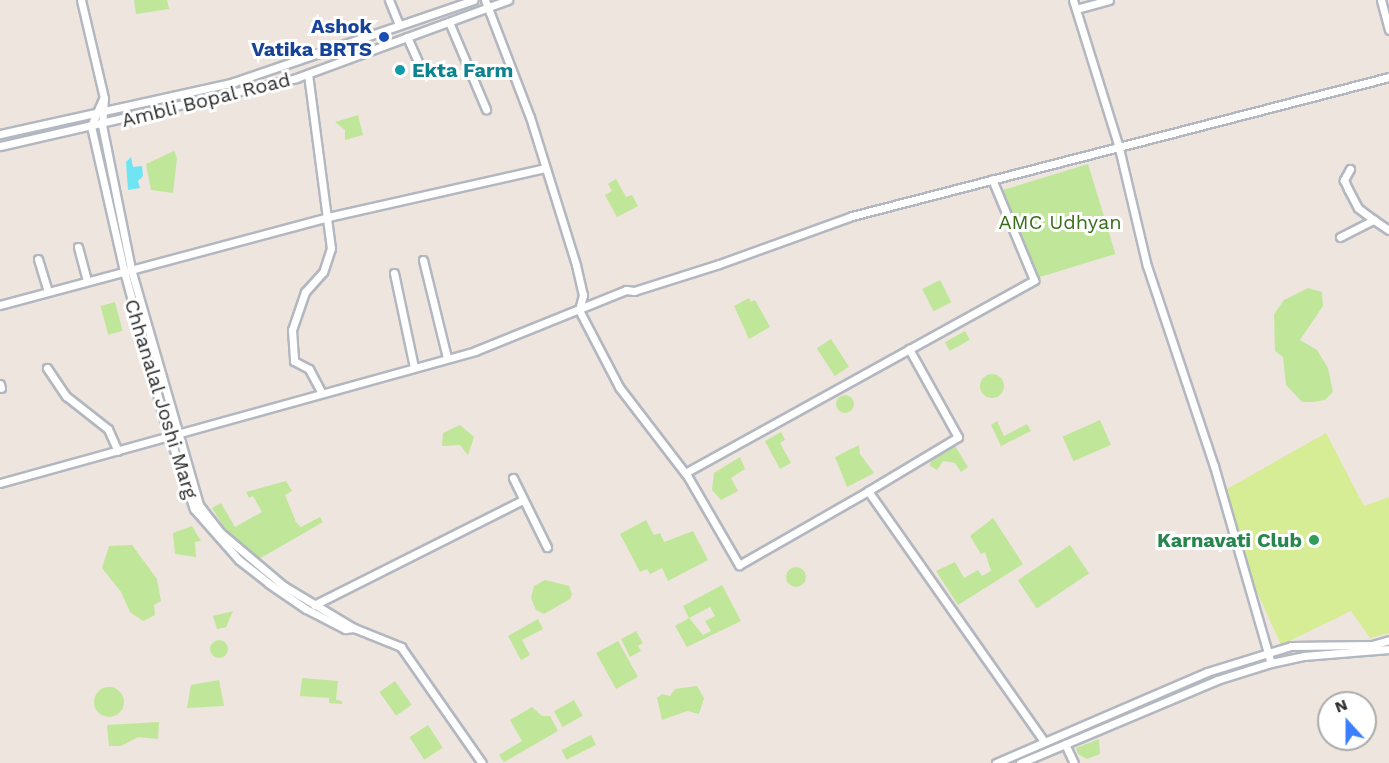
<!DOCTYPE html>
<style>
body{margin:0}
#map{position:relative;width:1389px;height:763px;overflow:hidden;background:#eee5de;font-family:"Work Sans",sans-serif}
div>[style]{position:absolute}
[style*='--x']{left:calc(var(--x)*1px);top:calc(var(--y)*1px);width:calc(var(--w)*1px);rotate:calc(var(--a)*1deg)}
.green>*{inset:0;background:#c0e69a;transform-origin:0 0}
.round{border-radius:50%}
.pitch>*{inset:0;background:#d6ed96}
.water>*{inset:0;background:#70e4f2}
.roads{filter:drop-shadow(2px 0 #b2b7c0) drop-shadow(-2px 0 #b2b7c0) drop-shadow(0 2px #b2b7c0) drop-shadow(0 -2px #b2b7c0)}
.minor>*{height:7px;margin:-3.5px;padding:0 3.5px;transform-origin:3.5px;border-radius:3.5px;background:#fff}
.dots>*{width:16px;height:16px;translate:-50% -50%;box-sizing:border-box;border:3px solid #fff;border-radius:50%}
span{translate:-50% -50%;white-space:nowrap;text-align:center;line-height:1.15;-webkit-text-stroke:6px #fff;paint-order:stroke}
.transit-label{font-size:20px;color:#164399;font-weight:700}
.right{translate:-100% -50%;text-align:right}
.culture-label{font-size:20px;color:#0d838f;font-weight:700}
.left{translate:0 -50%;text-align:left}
.street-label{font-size:20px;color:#2c2c2c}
.park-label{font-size:20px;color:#386d19}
.leisure-label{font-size:20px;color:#27864d;font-weight:700}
.north{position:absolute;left:1317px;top:691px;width:60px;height:60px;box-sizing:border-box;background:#fff;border:2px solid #ababab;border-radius:50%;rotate:339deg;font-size:16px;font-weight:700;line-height:24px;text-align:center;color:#2c2c2c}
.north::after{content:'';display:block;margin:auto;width:21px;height:27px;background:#3b7ffe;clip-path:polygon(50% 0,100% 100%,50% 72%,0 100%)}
</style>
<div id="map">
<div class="green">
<div style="clip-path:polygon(134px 0,167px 0,169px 9px,136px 14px)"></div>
<div style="clip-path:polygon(358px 115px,363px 135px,345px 140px,345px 130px,335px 122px)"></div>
<div style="clip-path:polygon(174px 151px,177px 158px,173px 193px,151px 190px,146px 164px)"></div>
<div style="left:1088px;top:164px;width:94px;height:91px;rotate:73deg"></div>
<div style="clip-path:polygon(616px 179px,626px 197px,632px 195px,638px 206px,617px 217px,605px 195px,612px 191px,608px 184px)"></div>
<div style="left:940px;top:280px;width:25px;height:20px;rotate:63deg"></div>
<div style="clip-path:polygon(1308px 288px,1322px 292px,1323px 306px,1300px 340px,1317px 350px,1328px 368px,1333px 392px,1325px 400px,1314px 402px,1302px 402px,1286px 385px,1283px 357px,1275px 351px,1274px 314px,1284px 300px)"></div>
<div style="clip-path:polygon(749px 298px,751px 302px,755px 300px,770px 327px,749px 339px,734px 306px)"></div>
<div style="left:115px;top:302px;width:30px;height:15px;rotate:75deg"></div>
<div style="left:965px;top:331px;width:10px;height:23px;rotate:61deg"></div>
<div style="left:831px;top:339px;width:33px;height:17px;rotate:57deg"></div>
<div class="round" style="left:980px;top:374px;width:24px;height:24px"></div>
<div class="round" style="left:836px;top:395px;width:18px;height:18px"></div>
<div style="left:1100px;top:420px;width:27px;height:41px;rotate:66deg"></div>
<div style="clip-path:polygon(997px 421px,1004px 436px,1027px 424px,1031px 431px,1001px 446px,991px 425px)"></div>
<div style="clip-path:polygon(460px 425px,474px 437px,468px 455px,460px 445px,442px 446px,443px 433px)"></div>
<div style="clip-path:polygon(781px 432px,785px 440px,780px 443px,791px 463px,780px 469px,765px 441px)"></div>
<div style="clip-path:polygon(859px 445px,860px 454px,874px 473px,847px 487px,835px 457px)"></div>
<div style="clip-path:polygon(955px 446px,968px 467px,961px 472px,955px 463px,943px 461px,937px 470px,930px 466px,931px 459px)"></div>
<div style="clip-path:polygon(740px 457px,745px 469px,731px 478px,738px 491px,721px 500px,712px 490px,714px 473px)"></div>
<div style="clip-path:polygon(286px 481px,292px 491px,285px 495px,296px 522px,301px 527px,320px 517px,323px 522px,259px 559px,225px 529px,212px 508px,221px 503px,235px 527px,262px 512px,253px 496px,249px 498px,246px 492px)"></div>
<div style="clip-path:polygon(993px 518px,1023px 564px,958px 605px,936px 571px,955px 562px,964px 578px,978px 570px,982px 576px,991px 571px,985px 552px,981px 554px,970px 536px)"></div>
<div style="clip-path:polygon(646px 520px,654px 535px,660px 533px,664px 542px,693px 531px,708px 560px,668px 581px,662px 568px,650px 574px,647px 569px,640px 572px,620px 534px)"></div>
<div style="clip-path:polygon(192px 526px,201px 541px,195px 542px,196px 557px,175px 554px,173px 533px)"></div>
<div style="clip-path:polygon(132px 545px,157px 579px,161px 601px,154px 605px,155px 615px,143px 621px,130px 612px,121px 592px,102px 568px,109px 546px)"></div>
<div style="left:1070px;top:545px;width:34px;height:63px;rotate:56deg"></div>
<div class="round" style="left:786px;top:567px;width:20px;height:20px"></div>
<div style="clip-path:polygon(545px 580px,569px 586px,572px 594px,570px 599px,544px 614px,536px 610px,531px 598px,534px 586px)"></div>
<div style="clip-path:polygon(722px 585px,741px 621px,687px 647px,675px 626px,689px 618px,703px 635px,711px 631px,705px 621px,715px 616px,710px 607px,689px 618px,683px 606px)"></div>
<div style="clip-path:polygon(233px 611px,226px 627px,217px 629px,213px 616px)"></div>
<div style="clip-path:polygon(538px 619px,543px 629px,522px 640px,530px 655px,521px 660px,508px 636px)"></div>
<div style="clip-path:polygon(636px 631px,643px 643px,638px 646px,641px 651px,630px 657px,621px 639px)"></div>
<div class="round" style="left:210px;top:640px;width:18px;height:18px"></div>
<div style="left:618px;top:641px;width:41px;height:25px;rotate:61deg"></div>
<div style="clip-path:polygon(302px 678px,338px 681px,336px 700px,342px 701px,342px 704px,329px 703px,329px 698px,300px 696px)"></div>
<div style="clip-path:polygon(219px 680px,224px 706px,187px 708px,191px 685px)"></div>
<div style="left:395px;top:681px;width:29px;height:19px;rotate:55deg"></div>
<div style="clip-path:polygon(697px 686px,704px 698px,699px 714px,687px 711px,662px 720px,657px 698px,662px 694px,670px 696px,675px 689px)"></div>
<div class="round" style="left:94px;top:687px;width:30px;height:30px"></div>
<div style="left:574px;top:700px;width:18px;height:23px;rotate:61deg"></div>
<div style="clip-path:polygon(532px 707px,542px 716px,550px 716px,558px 731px,504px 762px,499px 755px,522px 741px,510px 720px)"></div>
<div style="clip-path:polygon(159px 722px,158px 739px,138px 737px,121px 746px,109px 746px,107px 725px)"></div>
<div style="left:428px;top:725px;width:27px;height:22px;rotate:57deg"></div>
<div style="left:591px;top:735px;width:11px;height:33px;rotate:63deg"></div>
<div style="clip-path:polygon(1099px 739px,1100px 754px,1087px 759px,1078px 754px,1076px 748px)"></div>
</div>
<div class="pitch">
<div style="clip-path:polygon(1326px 433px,1364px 506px,1389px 497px,1389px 633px,1370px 638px,1351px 611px,1281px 645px,1249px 574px,1225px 490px)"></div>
</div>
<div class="water">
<div style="clip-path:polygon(131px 157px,133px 167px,142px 166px,143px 176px,138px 181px,140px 188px,128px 190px,126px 162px)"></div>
</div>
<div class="roads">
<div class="minor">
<div style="--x:81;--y:0;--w:101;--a:76.8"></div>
<div style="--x:104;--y:98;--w:27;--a:94"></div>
<div style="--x:102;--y:125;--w:147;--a:78.6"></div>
<div style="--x:131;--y:269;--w:246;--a:73.9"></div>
<div style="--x:199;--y:505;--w:36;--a:52"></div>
<div style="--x:221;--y:533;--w:82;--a:40.1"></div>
<div style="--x:284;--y:586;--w:82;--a:31"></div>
<div style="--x:354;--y:628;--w:51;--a:22"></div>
<div style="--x:401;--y:647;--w:141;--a:55.1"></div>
<div style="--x:389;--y:0;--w:27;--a:68"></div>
<div style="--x:485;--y:0;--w:125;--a:69"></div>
<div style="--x:530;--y:117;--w:155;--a:72.7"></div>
<div style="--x:576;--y:265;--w:31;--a:77"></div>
<div style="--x:583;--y:295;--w:16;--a:105"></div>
<div style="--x:579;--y:310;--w:87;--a:62.5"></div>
<div style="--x:619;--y:387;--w:113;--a:52.5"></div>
<div style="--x:688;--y:477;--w:102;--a:59.9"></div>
<div style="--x:739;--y:565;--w:149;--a:-29.8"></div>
<div style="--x:868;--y:491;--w:304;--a:54.9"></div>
<div style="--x:1073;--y:0;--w:155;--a:72.7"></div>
<div style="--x:1119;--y:148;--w:121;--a:76.7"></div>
<div style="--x:1147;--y:266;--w:211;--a:71.5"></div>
<div style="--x:1214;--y:466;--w:205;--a:73.9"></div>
<div style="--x:1381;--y:0;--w:31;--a:75"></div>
<div style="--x:1076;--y:9;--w:34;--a:-15"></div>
<div style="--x:449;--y:22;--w:95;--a:67"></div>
<div style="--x:407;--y:37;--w:36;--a:66"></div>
<div style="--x:308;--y:74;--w:176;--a:82.5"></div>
<div style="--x:331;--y:248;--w:25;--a:108"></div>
<div style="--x:323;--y:272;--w:27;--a:132"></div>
<div style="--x:305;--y:292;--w:40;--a:108.9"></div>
<div style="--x:292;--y:330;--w:31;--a:86"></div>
<div style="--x:294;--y:361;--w:17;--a:28"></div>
<div style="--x:309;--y:369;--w:27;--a:62"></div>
<div style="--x:103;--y:99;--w:30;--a:114"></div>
<div style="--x:91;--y:126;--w:149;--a:77.2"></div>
<div style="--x:124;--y:271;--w:157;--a:74.9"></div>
<div style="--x:165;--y:423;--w:91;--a:71.4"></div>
<div style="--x:194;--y:509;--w:68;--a:48.6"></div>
<div style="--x:239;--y:560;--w:37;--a:38"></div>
<div style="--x:268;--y:583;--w:46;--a:34.4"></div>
<div style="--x:306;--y:609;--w:44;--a:27.1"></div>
<div style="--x:345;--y:629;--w:9;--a:-6"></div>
<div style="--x:0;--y:134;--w:240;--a:-12.5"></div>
<div style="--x:234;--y:82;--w:253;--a:-18.9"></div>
<div style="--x:0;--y:146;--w:304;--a:-12.9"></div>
<div style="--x:296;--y:78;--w:226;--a:-20.2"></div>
<div style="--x:1350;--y:169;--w:13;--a:119"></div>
<div style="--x:1344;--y:180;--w:10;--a:66"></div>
<div style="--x:1348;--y:189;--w:21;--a:62"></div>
<div style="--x:1358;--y:208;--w:20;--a:37"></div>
<div style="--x:1340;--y:237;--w:38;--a:-27"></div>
<div style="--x:1374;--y:220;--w:18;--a:34"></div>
<div style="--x:78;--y:247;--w:34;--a:75"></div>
<div style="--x:38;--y:259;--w:34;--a:73"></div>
<div style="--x:423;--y:260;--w:101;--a:76.2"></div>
<div style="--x:394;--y:273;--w:96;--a:78"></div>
<div style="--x:0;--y:305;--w:340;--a:-15"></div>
<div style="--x:328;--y:217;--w:222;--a:-12.7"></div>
<div style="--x:47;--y:368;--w:34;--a:56"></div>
<div style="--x:66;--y:396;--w:53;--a:38.2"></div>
<div style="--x:108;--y:429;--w:24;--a:66"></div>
<div style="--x:0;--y:384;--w:4;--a:76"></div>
<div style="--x:685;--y:473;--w:399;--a:-28.9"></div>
<div style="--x:1034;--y:280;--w:109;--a:-112.6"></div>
<div style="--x:513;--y:478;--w:77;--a:63.8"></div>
<div style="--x:0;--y:483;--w:493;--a:-15.5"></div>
<div style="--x:475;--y:351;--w:163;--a:-22"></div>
<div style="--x:626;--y:290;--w:8;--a:7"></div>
<div style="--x:634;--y:291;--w:89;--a:-17.6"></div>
<div style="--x:719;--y:264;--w:141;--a:-19.8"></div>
<div style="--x:852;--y:216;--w:555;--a:-14.51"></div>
<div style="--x:868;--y:491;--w:105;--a:-31"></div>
<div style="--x:958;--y:437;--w:101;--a:-119.1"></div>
<div style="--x:314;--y:605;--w:234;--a:-26.7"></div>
<div style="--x:1065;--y:744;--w:21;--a:65"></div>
<div style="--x:996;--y:763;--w:230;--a:-23.3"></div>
<div style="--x:1207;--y:672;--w:88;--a:-17.2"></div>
<div style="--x:1291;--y:646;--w:81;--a:-0.7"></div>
<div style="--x:1372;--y:645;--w:18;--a:-16"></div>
<div style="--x:1020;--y:763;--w:214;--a:-22.8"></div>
<div style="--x:1217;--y:680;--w:57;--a:-17.5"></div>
<div style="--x:1271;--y:663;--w:34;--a:-12"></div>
<div style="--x:1304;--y:656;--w:85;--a:-4.7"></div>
</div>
</div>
<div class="dots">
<div style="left:384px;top:37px;background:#1a4fb4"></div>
<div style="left:400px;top:70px;background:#0f9aa8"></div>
<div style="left:1314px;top:540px;background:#2e9e5b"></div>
</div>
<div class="transit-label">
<span class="right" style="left:372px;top:38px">Ashok<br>Vatika BRTS</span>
</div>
<div class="culture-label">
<span class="left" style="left:412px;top:70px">Ekta Farm</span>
</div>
<div class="street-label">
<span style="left:206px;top:100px;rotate:-14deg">Ambli Bopal Road</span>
<span style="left:161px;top:399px;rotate:73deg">Chhanalal Joshi Marg</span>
</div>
<div class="park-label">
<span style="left:1060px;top:222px">AMC Udhyan</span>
</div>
<div class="leisure-label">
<span class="right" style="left:1302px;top:540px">Karnavati Club</span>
</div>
<div class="north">N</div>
</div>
